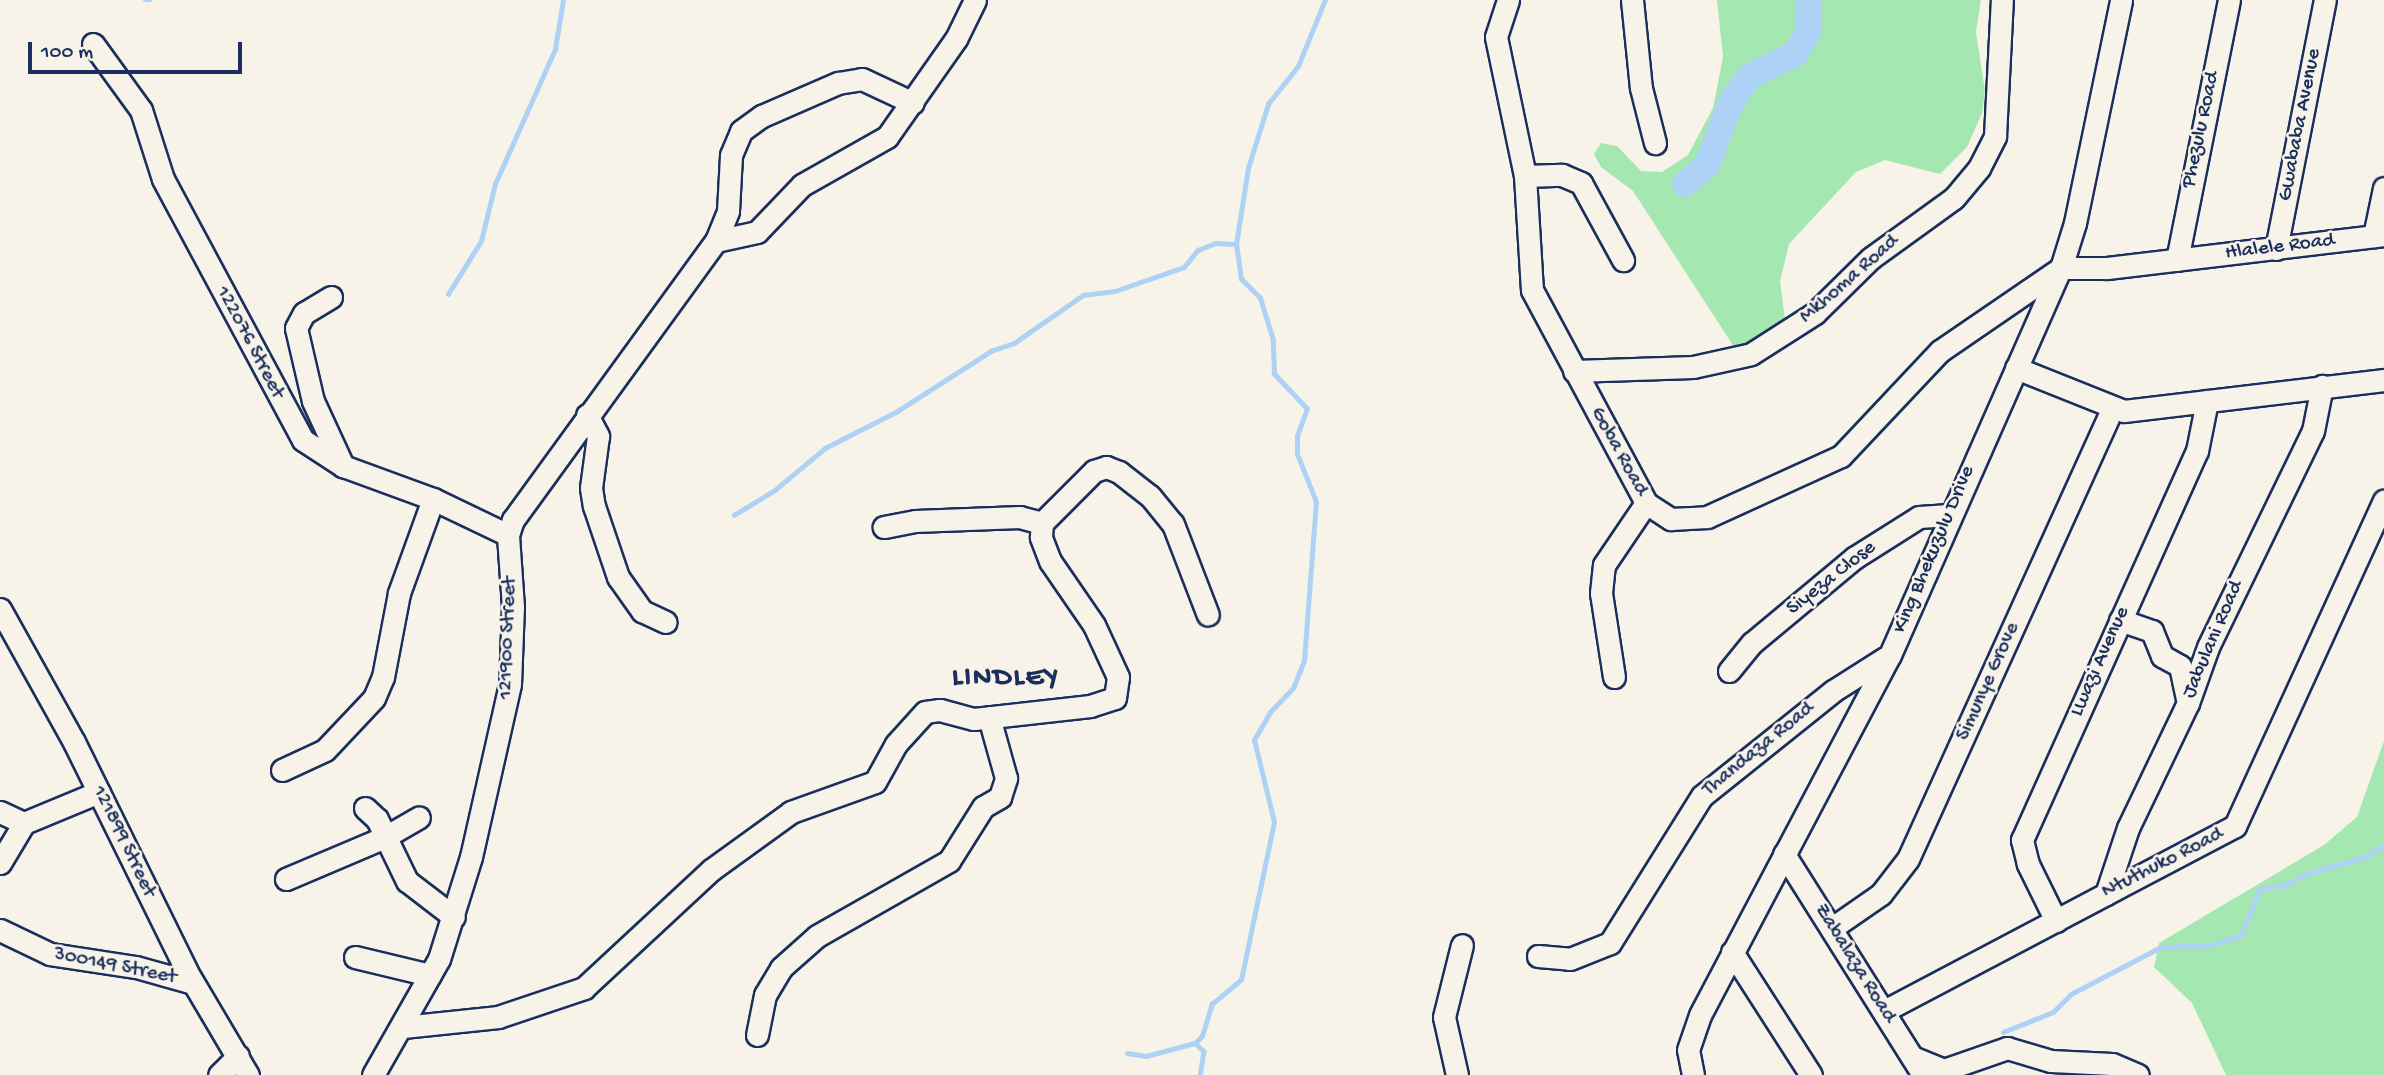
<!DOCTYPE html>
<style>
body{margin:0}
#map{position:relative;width:2384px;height:1075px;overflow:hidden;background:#f7f3e8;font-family:"Gochi Hand",sans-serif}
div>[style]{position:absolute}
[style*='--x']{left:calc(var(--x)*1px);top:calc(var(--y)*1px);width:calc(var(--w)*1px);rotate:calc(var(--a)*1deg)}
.green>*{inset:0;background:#a4e7b1}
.stream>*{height:4.5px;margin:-2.25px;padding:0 2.25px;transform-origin:2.25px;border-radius:2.25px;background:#add2f6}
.river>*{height:26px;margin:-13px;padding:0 13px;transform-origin:13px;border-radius:13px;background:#add2f6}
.roads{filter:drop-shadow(2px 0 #1b2f5e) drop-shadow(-2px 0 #1b2f5e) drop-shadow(0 2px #1b2f5e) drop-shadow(0 -2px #1b2f5e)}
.minor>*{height:21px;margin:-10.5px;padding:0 10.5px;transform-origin:10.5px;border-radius:10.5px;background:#f7f3e8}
span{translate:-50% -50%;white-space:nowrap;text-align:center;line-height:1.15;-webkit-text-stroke:5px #f7f3e8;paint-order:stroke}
.street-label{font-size:21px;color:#1b2f5e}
.district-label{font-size:28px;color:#1b2f5e;font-weight:700;letter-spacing:2px}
.scale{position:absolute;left:28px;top:42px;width:214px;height:32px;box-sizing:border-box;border:4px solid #1b2f5e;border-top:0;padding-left:9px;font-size:21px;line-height:24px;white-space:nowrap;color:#1b2f5e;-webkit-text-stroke:5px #f7f3e8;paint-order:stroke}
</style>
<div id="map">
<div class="green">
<div style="clip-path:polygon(1717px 0,1981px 0,1976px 32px,1985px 91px,1982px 113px,1967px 147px,1940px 174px,1885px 160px,1856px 172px,1789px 244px,1780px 281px,1785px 319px,1779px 331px,1736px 350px,1633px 191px,1601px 167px,1594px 154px,1601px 143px,1617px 146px,1641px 171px,1662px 172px,1688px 155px,1713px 108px,1723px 57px)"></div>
<div style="clip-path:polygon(2384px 741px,2384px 1075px,2226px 1075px,2192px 1003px,2154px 967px,2159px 943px,2324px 845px,2357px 817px)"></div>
</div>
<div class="stream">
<div style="--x:145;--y:0;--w:5;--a:0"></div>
<div style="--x:448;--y:294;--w:62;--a:-58.1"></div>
<div style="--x:481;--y:241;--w:59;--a:-76.2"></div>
<div style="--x:495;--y:184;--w:148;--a:-66"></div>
<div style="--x:555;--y:49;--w:50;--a:-80.7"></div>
<div style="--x:734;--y:515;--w:48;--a:-31.4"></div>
<div style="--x:775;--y:490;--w:65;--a:-40"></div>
<div style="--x:825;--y:448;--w:80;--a:-26.9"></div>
<div style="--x:896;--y:412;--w:113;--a:-32.7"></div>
<div style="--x:991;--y:351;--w:24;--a:-19"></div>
<div style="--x:1014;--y:343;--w:84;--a:-34.8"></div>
<div style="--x:1083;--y:295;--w:32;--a:-7"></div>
<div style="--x:1115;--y:291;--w:73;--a:-19.2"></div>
<div style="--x:1184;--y:267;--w:22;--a:-51"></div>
<div style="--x:1198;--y:250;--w:18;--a:-22"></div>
<div style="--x:1215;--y:243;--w:21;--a:3"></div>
<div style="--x:2003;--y:1032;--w:54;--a:-21.8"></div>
<div style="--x:2053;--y:1012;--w:25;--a:-45"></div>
<div style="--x:2071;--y:994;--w:102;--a:-27.6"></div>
<div style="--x:2161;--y:947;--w:50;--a:-2.3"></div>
<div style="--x:2211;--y:945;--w:32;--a:-18"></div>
<div style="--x:2241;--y:935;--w:50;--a:-67.6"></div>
<div style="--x:2260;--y:889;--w:22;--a:-8"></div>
<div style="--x:2282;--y:886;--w:30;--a:-26"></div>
<div style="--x:2309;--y:873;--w:58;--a:-15.9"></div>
<div style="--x:2365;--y:857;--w:22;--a:-32"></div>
<div style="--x:1195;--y:1043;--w:12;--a:42"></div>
<div style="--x:1204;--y:1051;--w:24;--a:99"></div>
<div style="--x:1127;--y:1053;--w:19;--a:9"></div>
<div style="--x:1146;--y:1056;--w:51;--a:-14.9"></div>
<div style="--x:1195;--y:1043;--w:10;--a:-45"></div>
<div style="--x:1202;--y:1036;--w:34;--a:-73"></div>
<div style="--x:1212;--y:1004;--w:38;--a:-40"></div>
<div style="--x:1241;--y:980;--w:161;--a:-78.2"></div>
<div style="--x:1274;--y:822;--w:84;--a:-103.7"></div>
<div style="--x:1254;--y:740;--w:32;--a:-60"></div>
<div style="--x:1270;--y:712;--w:33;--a:-46"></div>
<div style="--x:1293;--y:688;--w:29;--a:-68"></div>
<div style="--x:1304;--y:661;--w:159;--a:-85.7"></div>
<div style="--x:1316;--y:502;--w:52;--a:-111.6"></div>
<div style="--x:1297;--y:454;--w:18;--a:-90"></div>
<div style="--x:1297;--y:436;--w:29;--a:-70"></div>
<div style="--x:1307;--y:409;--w:48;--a:-133.3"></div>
<div style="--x:1274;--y:374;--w:34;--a:-92"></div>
<div style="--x:1273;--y:340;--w:44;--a:-107.2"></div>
<div style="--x:1260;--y:298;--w:27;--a:-135"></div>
<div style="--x:1241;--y:279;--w:35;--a:-98"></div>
<div style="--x:1236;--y:244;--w:77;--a:-81"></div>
<div style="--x:1248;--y:168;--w:67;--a:-72.6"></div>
<div style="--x:1268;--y:104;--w:48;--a:-51.7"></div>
<div style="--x:1298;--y:66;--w:71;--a:-67.8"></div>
</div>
<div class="river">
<div style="--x:1685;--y:184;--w:29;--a:-41"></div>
<div style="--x:1707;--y:165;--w:70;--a:-69"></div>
<div style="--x:1732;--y:100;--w:30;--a:-53"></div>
<div style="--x:1750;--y:76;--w:50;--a:-26.1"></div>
<div style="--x:1795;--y:54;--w:26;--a:-59"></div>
<div style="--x:1808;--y:32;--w:32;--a:-90"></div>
</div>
<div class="roads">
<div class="minor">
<div style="--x:1508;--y:0;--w:39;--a:108"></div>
<div style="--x:1496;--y:37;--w:142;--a:78.2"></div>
<div style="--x:1525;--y:176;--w:114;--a:86.5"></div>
<div style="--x:1532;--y:290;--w:242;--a:61.8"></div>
<div style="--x:1646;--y:503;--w:30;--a:33"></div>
<div style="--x:1671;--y:519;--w:36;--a:-3"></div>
<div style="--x:1707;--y:517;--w:147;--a:-24.5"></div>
<div style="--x:1841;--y:456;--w:144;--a:-46.7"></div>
<div style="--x:1940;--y:351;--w:147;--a:-34.4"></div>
<div style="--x:2061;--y:268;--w:46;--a:0"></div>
<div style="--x:2107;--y:268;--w:279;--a:-6.8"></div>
<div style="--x:1632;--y:0;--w:88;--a:84.2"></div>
<div style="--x:1641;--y:88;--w:57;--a:75.7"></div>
<div style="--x:93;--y:44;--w:82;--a:54"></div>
<div style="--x:141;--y:110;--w:72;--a:72.3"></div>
<div style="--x:163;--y:179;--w:296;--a:61.8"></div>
<div style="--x:303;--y:440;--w:48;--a:33"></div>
<div style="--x:343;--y:466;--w:96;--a:20.1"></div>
<div style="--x:433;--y:499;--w:83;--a:25.6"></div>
<div style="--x:1525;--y:176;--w:37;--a:-2"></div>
<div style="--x:1562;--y:175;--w:21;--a:23"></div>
<div style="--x:1581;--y:183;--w:88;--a:61.4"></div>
<div style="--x:2374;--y:236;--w:49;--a:-78.2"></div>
<div style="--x:716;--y:241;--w:42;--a:-12.4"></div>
<div style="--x:757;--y:232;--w:65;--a:-46.2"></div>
<div style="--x:802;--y:185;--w:98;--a:-29.5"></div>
<div style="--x:887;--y:137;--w:120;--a:-54.9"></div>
<div style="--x:956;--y:39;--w:43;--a:-64"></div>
<div style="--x:2276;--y:249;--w:254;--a:-78.9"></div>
<div style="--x:2177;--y:260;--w:265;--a:-78.7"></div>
<div style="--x:331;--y:297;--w:31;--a:149"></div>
<div style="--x:304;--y:313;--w:17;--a:118"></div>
<div style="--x:296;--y:328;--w:75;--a:76.9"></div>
<div style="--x:313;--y:401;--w:72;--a:65.2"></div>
<div style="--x:2016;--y:368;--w:116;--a:21.7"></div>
<div style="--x:2124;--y:411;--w:262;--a:-6.8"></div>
<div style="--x:1574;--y:371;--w:119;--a:-1.9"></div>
<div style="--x:1693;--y:367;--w:59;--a:-12.6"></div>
<div style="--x:1751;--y:354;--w:76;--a:-32.6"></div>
<div style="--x:1815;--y:313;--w:78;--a:-44.5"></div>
<div style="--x:1871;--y:258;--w:102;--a:-35.9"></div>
<div style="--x:1954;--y:198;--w:39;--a:-50"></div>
<div style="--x:1979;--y:168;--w:36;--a:-63"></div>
<div style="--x:1995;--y:136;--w:136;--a:-87.1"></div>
<div style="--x:587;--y:415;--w:24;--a:62"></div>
<div style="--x:598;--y:436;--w:52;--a:97.7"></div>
<div style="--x:591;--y:488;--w:18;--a:81"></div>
<div style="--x:594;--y:506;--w:75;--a:71.3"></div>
<div style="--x:618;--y:577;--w:42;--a:54.8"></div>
<div style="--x:642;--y:611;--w:26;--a:25"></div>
<div style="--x:1042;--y:523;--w:74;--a:-45"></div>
<div style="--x:1094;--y:471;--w:13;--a:-18"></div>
<div style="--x:1106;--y:467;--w:14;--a:21"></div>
<div style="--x:1119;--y:472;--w:39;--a:38"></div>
<div style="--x:1150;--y:496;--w:36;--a:51"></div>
<div style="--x:1173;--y:524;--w:97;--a:69"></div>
<div style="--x:0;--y:609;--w:152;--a:60.9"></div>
<div style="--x:74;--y:742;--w:256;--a:63.8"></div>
<div style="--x:187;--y:972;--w:120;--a:59.4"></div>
<div style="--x:2120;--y:620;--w:34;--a:19"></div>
<div style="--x:2152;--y:631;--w:27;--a:68"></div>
<div style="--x:2162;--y:656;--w:21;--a:29"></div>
<div style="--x:2180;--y:666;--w:38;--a:78"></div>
<div style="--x:1729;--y:671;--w:36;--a:-51"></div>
<div style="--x:1752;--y:643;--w:133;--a:-39.8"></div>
<div style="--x:1854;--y:558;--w:77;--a:-32.2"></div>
<div style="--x:1919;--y:517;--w:30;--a:-4"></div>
<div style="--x:1614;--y:677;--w:85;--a:-98.8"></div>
<div style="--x:1601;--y:593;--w:28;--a:-84"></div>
<div style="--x:1604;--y:565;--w:75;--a:-55.9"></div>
<div style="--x:282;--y:770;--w:47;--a:-24.9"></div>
<div style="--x:325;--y:750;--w:71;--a:-46.7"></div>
<div style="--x:374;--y:698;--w:23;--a:-67"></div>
<div style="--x:383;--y:677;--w:86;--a:-79.2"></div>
<div style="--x:399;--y:593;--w:100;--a:-70.1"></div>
<div style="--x:365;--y:808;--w:16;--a:43"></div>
<div style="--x:377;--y:819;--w:69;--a:64.2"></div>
<div style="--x:407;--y:881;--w:59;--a:37.5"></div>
<div style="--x:0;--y:812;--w:26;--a:25"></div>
<div style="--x:1784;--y:854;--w:261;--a:57.8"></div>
<div style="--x:0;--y:863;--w:47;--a:-59"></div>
<div style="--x:24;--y:823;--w:81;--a:-22.5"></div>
<div style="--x:286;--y:879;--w:108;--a:-23"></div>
<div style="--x:385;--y:837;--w:39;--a:-30"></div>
<div style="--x:2106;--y:894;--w:70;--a:-71.6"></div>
<div style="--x:2128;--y:828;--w:139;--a:-64.4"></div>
<div style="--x:2188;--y:703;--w:59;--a:-70.3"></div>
<div style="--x:2208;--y:647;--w:240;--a:-64.1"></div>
<div style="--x:2313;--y:431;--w:46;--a:-78.7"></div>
<div style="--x:2056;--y:921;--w:64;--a:-116.2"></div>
<div style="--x:2028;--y:864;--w:25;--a:-104"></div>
<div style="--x:2022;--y:840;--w:427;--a:-65.8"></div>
<div style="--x:2197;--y:451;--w:51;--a:-78.7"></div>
<div style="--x:1832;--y:928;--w:60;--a:-34.8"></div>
<div style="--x:1881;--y:894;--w:44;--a:-52.4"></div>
<div style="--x:1908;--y:859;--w:493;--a:-65.6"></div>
<div style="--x:0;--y:930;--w:55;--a:25.6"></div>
<div style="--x:50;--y:954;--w:87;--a:8.6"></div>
<div style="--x:136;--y:967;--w:59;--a:15.7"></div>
<div style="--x:1732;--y:952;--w:146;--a:57.3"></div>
<div style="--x:1538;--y:956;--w:32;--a:5"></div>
<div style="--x:1570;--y:959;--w:43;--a:-21.8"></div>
<div style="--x:1610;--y:943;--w:173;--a:-58"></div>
<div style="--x:1702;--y:796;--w:168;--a:-38.7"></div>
<div style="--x:1833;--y:691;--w:62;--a:-32.4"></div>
<div style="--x:355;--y:957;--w:77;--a:13.5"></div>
<div style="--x:1884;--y:1011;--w:397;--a:-27.8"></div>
<div style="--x:2235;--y:826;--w:358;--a:-65.4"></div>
<div style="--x:403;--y:1027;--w:96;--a:-6"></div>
<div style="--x:498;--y:1017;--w:91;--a:-18.6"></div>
<div style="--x:584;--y:988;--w:173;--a:-42.9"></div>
<div style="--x:711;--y:870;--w:99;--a:-35.9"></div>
<div style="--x:791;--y:812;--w:89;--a:-19.7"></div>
<div style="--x:875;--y:782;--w:43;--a:-61.1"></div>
<div style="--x:896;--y:744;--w:43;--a:-47.8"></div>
<div style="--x:925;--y:712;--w:15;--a:-8"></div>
<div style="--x:940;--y:710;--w:35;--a:15"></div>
<div style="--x:974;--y:719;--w:117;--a:-6.4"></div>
<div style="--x:1090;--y:706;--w:26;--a:-18"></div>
<div style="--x:1115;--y:698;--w:21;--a:-82"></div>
<div style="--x:1118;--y:677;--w:57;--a:-114.8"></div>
<div style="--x:1094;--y:625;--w:78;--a:-124.5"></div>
<div style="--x:1050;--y:561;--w:26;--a:-111"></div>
<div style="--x:1041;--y:537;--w:14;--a:-86"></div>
<div style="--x:1042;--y:523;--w:23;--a:-165"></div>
<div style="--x:1020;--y:517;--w:105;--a:177.8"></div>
<div style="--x:915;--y:521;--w:32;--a:169"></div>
<div style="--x:757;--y:1035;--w:41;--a:-78.7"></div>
<div style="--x:765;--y:995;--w:31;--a:-59"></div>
<div style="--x:781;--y:968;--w:48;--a:-41.6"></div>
<div style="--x:817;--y:936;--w:152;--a:-29.6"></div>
<div style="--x:949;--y:861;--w:64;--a:-57.8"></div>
<div style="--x:983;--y:807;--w:20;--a:-30"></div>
<div style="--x:1000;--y:797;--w:20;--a:-72"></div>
<div style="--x:1006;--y:778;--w:63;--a:-105.6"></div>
<div style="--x:1912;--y:1057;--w:35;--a:22"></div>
<div style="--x:1944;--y:1070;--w:67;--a:-19.2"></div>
<div style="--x:2007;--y:1048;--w:46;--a:16.5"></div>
<div style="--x:2051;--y:1061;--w:61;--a:2.8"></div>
<div style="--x:2112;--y:1064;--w:28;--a:23"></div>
<div style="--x:219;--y:1075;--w:27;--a:-45"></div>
<div style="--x:373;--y:1075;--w:133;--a:-60.4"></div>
<div style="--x:439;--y:959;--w:107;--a:-72.6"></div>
<div style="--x:471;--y:857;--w:177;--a:-77.3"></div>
<div style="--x:510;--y:684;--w:77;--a:-87.8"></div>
<div style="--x:513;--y:607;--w:72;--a:-94"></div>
<div style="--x:508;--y:535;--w:16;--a:-72"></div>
<div style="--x:513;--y:520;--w:345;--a:-54"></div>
<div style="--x:716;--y:241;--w:32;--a:-68"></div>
<div style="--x:728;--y:211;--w:56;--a:-86.9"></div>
<div style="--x:731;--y:155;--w:26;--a:-67"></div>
<div style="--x:741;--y:131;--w:26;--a:-36"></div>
<div style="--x:762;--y:116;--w:83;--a:-23.5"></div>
<div style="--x:838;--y:83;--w:24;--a:-9"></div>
<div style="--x:862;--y:79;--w:56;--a:25.2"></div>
<div style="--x:1457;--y:1075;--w:59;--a:-102.6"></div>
<div style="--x:1444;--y:1017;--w:74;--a:-76"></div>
<div style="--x:1693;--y:1075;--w:25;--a:-101"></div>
<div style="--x:1688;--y:1050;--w:37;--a:-71"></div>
<div style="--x:1700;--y:1015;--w:407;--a:-62.2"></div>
<div style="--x:1890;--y:655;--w:423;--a:-66.2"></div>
<div style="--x:2061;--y:268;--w:47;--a:-72.7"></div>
<div style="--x:2075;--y:223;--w:228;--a:-78.3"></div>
</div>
</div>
<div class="street-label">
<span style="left:2301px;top:125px;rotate:-79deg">Gwababa Avenue</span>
<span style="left:2202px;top:130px;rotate:-78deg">Phezulu Road</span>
<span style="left:2280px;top:248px;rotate:-7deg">Hlalele Road</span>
<span style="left:1850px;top:280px;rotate:-41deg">Mkhoma Road</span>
<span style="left:249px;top:343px;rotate:62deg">122076 Street</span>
<span style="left:1618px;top:452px;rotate:61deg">Goba Road</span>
<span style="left:1935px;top:550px;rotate:-67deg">King Bhekuzulu Drive</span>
<span style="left:1832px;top:579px;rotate:-38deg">Siyeza Close</span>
<span style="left:509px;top:638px;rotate:-88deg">121900 Street</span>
<span style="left:2214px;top:640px;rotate:-67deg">Jabulani Road</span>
<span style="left:2101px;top:662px;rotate:-66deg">Lwazi Avenue</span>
<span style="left:1989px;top:682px;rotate:-66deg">Simunye Grove</span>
<span style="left:1759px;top:750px;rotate:-39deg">Thandaza Road</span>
<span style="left:123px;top:842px;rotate:64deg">121899 Street</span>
<span style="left:2163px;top:864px;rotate:-27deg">Ntuthuko Road</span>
<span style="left:1854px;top:964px;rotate:58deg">Zabalaza Road</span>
<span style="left:115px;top:967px;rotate:11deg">300149 Street</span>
</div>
<div class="district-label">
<span style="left:1006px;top:679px">LINDLEY</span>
</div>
<div class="scale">100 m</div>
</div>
